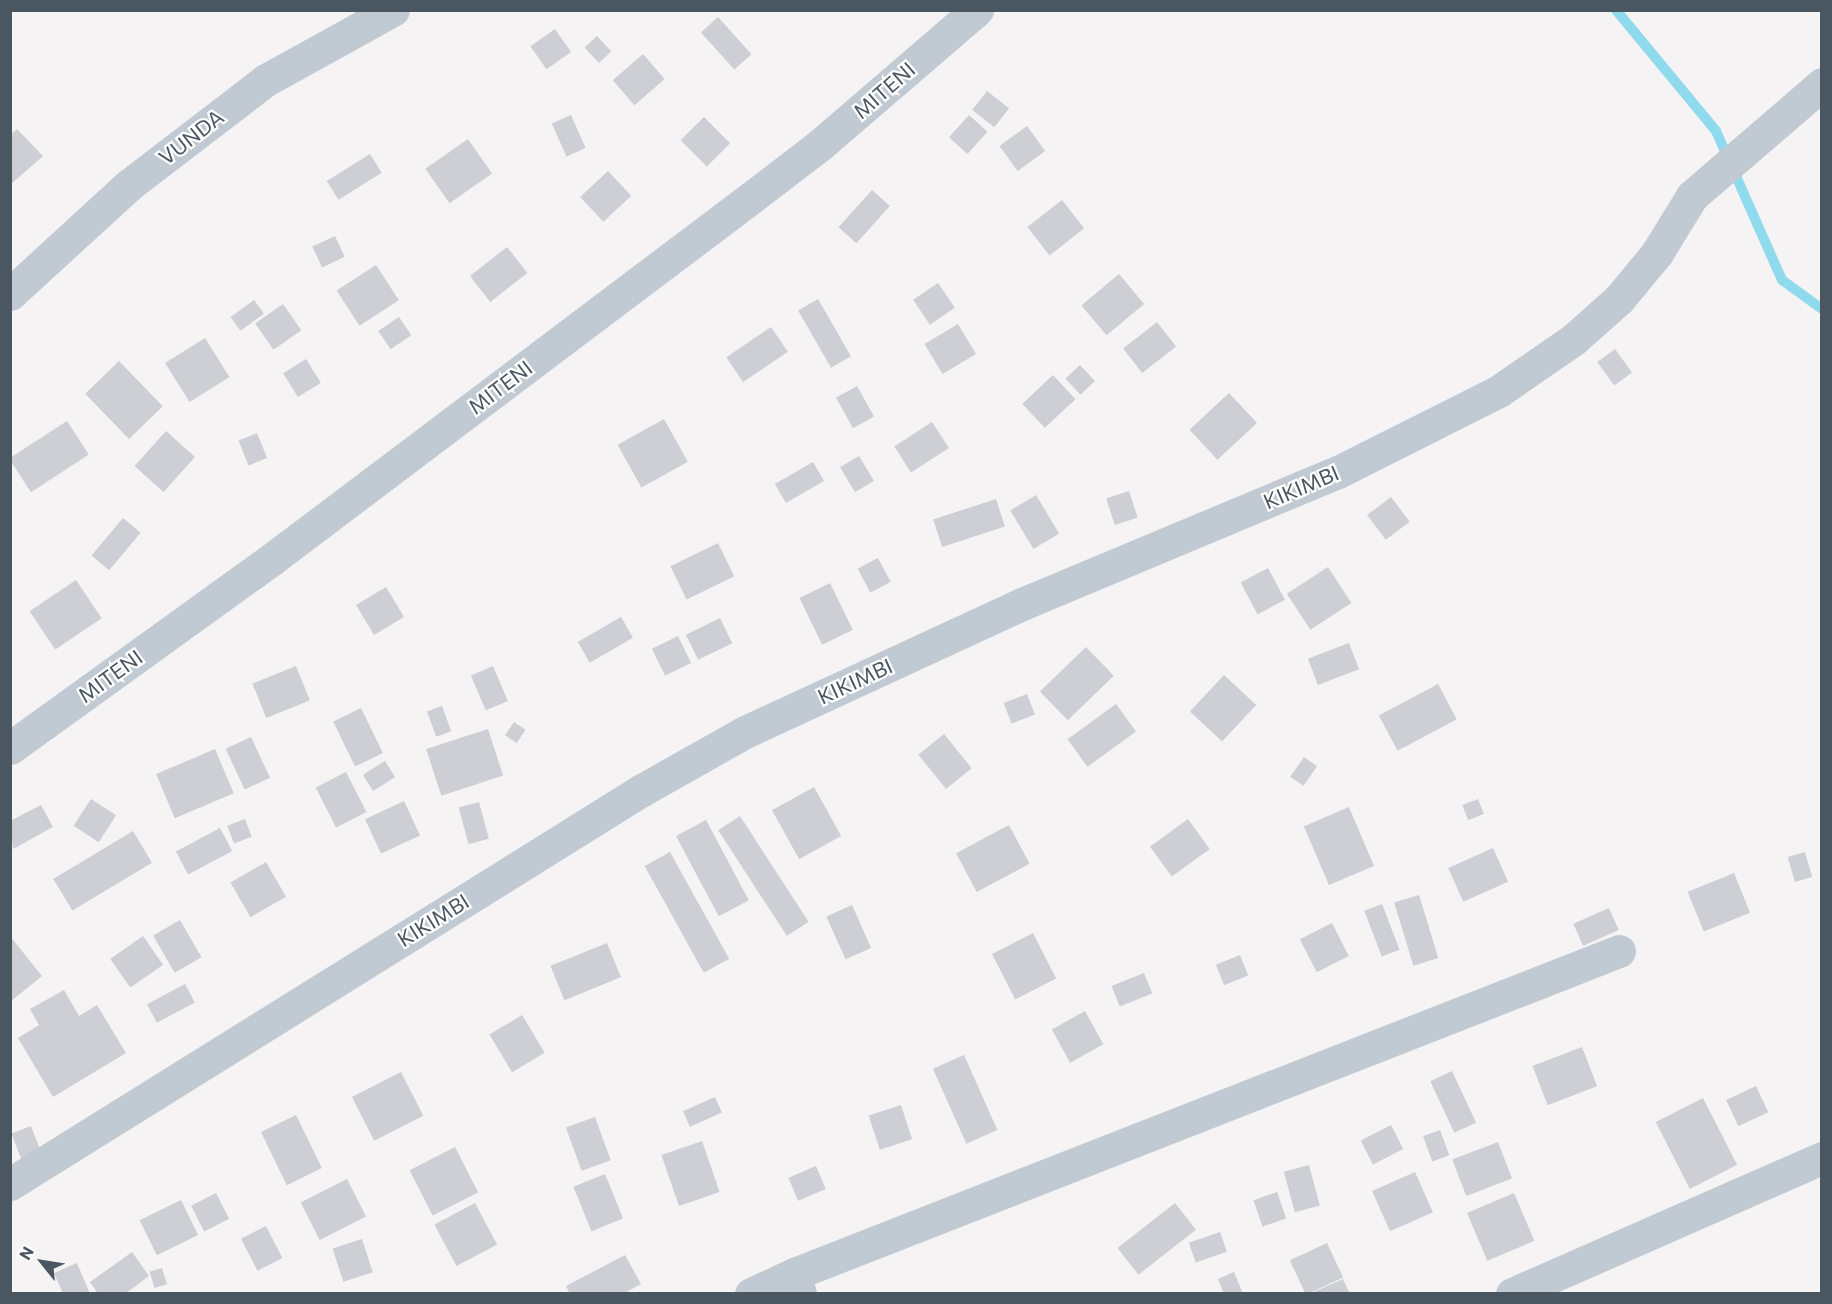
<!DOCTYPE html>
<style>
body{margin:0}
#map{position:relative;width:1832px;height:1304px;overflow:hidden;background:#f5f3f3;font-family:Commissioner,sans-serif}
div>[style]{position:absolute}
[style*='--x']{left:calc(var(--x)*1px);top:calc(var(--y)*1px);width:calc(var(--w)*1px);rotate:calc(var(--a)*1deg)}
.stream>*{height:10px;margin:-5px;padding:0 5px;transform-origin:5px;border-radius:5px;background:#90daee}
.building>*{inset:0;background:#cdcfd5;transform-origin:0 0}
.street>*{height:33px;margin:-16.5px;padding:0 16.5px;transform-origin:16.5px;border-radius:16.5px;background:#c1cad2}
span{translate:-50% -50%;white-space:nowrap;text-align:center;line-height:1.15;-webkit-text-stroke:4.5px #fff;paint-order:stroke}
.street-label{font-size:21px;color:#4a5661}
.frame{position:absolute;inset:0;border:12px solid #4a5661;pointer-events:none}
.north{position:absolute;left:12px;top:1232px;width:60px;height:60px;-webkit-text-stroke:4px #fff;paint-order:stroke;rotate:300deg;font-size:16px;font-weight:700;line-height:24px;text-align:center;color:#4a5661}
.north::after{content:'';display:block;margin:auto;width:21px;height:27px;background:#4a5661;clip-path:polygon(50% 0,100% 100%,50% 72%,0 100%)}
</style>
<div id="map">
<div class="stream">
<div style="--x:1616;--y:10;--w:157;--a:50.4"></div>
<div style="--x:1716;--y:131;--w:163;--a:66.1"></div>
<div style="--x:1782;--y:280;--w:49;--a:35.9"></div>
</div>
<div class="building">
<div style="left:718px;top:17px;width:50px;height:23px;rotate:48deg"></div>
<div style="left:555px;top:29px;width:28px;height:30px;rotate:55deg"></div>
<div style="left:597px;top:36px;width:21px;height:17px;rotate:47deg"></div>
<div style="left:643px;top:54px;width:33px;height:40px;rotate:49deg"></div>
<div style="left:987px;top:91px;width:28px;height:24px;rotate:38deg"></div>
<div style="left:571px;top:115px;width:36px;height:21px;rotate:66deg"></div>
<div style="left:969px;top:115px;width:25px;height:30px;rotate:42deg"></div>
<div style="left:704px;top:117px;width:37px;height:33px;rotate:45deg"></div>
<div style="left:1027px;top:126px;width:31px;height:34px;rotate:54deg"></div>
<div style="clip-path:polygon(17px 129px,43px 156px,10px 185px,10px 135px)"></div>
<div style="left:468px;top:139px;width:42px;height:52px;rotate:55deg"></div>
<div style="left:370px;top:154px;width:22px;height:51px;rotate:58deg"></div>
<div style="left:608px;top:171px;width:34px;height:38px;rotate:47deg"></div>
<div style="left:872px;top:190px;width:24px;height:50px;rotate:42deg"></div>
<div style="left:1062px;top:200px;width:36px;height:44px;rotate:52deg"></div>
<div style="left:335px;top:236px;width:23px;height:25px;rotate:65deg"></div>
<div style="left:507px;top:247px;width:33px;height:47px;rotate:52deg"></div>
<div style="left:376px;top:265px;width:42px;height:47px;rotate:57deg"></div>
<div style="left:1119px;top:274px;width:39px;height:49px;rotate:50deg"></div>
<div style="left:938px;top:283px;width:30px;height:30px;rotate:56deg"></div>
<div style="left:818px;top:299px;width:66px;height:23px;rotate:60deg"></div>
<div style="left:254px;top:300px;width:17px;height:29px;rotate:54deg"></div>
<div style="left:283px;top:304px;width:32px;height:34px;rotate:55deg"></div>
<div style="left:399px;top:317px;width:22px;height:25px;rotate:56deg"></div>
<div style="left:1157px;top:322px;width:31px;height:43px;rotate:52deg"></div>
<div style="left:958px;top:324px;width:35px;height:39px;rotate:59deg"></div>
<div style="left:771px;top:327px;width:30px;height:54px;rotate:56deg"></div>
<div style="left:205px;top:338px;width:46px;height:47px;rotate:58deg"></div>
<div style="left:1615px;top:349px;width:29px;height:22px;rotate:54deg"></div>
<div style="left:306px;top:359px;width:28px;height:27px;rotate:58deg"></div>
<div style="left:119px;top:361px;width:63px;height:47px;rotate:46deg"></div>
<div style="left:1080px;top:365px;width:22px;height:20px;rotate:47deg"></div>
<div style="left:1053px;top:375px;width:33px;height:42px;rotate:47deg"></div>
<div style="left:857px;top:386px;width:35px;height:24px;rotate:61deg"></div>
<div style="left:1229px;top:393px;width:41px;height:54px;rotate:47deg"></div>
<div style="left:664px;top:419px;width:49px;height:53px;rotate:61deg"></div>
<div style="left:67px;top:421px;width:40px;height:69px;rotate:57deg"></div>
<div style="left:932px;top:422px;width:31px;height:45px;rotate:57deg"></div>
<div style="left:166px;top:431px;width:39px;height:47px;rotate:42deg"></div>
<div style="left:257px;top:433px;width:27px;height:20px;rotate:68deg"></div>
<div style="left:859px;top:456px;width:29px;height:22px;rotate:59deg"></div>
<div style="left:813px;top:462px;width:22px;height:44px;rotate:60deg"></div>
<div style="left:1129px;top:491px;width:28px;height:24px;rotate:72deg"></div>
<div style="left:1036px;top:495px;width:45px;height:30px;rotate:59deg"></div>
<div style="left:1391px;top:497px;width:31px;height:30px;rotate:53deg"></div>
<div style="left:996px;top:499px;width:29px;height:66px;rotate:72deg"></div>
<div style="left:123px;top:518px;width:23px;height:49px;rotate:40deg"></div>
<div style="left:718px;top:543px;width:37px;height:53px;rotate:64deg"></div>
<div style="left:878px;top:558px;width:27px;height:23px;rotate:62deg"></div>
<div style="left:1328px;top:567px;width:43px;height:49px;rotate:57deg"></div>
<div style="left:1268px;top:568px;width:36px;height:31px;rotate:62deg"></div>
<div style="left:76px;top:580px;width:46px;height:56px;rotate:56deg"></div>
<div style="left:830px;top:583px;width:52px;height:34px;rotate:64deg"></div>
<div style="left:386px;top:587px;width:35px;height:35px;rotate:59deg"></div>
<div style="left:621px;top:617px;width:24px;height:50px;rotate:60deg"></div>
<div style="left:720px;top:618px;width:28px;height:38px;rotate:64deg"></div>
<div style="left:678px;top:636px;width:30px;height:29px;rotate:64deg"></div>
<div style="left:1349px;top:643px;width:28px;height:44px;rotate:69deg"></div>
<div style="left:1086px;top:647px;width:40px;height:64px;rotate:46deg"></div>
<div style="left:296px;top:666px;width:37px;height:47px;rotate:68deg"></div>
<div style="left:493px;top:666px;width:38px;height:24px;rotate:67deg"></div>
<div style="left:1224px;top:675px;width:44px;height:50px;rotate:43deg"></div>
<div style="left:1438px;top:684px;width:40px;height:67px;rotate:62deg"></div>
<div style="left:1027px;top:694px;width:22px;height:25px;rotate:69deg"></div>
<div style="left:1116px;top:704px;width:34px;height:60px;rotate:54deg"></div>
<div style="left:442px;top:706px;width:27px;height:16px;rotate:70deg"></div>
<div style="left:361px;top:708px;width:50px;height:31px;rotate:64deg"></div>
<div style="left:514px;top:722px;width:14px;height:16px;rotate:34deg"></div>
<div style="left:488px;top:729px;width:49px;height:65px;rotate:72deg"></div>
<div style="left:944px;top:734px;width:44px;height:33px;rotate:51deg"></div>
<div style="left:251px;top:737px;width:45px;height:28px;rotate:65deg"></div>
<div style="left:215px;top:749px;width:48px;height:64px;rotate:67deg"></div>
<div style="left:1304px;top:757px;width:16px;height:24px;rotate:35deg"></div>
<div style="left:385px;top:761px;width:19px;height:26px;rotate:58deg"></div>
<div style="left:346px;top:772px;width:45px;height:34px;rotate:63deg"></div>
<div style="left:814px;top:787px;width:56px;height:48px;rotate:61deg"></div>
<div style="left:91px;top:799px;width:30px;height:32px;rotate:33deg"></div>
<div style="left:1478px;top:799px;width:16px;height:17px;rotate:68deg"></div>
<div style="left:404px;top:801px;width:38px;height:43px;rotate:65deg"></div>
<div style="left:479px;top:802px;width:38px;height:21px;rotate:75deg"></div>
<div style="clip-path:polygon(41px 805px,53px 827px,13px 849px,10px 821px)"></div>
<div style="left:1349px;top:807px;width:64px;height:49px;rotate:67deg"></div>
<div style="left:740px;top:816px;width:126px;height:26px;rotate:57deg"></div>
<div style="left:245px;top:819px;width:19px;height:19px;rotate:69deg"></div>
<div style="left:1188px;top:819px;width:37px;height:47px;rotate:54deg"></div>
<div style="left:706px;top:820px;width:91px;height:34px;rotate:62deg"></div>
<div style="left:1009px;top:825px;width:44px;height:60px;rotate:62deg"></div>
<div style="left:220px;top:828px;width:26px;height:50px;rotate:62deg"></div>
<div style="left:133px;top:831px;width:37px;height:93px;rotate:59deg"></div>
<div style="left:1493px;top:848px;width:37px;height:49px;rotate:66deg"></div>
<div style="left:670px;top:852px;width:122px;height:29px;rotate:61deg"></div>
<div style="left:1805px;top:852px;width:26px;height:18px;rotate:74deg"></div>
<div style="left:266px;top:862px;width:40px;height:41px;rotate:60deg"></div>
<div style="left:1734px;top:873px;width:43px;height:50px;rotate:68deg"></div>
<div style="left:1419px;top:895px;width:66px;height:26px;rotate:73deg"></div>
<div style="left:1382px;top:904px;width:49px;height:19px;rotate:69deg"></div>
<div style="left:852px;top:905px;width:47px;height:28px;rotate:66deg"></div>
<div style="left:1609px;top:908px;width:24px;height:39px;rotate:66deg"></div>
<div style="left:180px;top:920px;width:43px;height:31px;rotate:60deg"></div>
<div style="left:1332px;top:923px;width:37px;height:36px;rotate:63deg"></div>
<div style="left:1033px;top:933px;width:51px;height:46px;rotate:63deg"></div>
<div style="clip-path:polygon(10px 936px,42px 976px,10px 1002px)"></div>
<div style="left:143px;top:936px;width:35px;height:40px;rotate:55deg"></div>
<div style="left:607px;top:943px;width:37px;height:61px;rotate:68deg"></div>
<div style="left:1240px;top:955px;width:22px;height:26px;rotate:68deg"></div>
<div style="left:1144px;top:973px;width:22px;height:35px;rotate:68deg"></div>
<div style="left:185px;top:984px;width:21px;height:43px;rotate:62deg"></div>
<div style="clip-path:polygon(64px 990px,79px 1016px,97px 1005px,126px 1053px,53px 1097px,18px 1038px,39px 1025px,30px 1009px)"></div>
<div style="left:1085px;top:1011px;width:38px;height:38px;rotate:61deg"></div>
<div style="left:522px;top:1015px;width:44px;height:38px;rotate:59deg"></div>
<div style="left:1582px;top:1047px;width:42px;height:53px;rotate:69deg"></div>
<div style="left:964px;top:1055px;width:82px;height:34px;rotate:66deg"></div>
<div style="left:1452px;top:1071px;width:57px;height:24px;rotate:65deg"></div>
<div style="left:401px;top:1072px;width:49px;height:55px;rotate:63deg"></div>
<div style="left:1756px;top:1086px;width:29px;height:33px;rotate:65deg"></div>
<div style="left:715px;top:1097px;width:17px;height:35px;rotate:66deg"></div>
<div style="left:1703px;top:1098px;width:75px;height:53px;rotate:63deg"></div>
<div style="left:901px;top:1105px;width:36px;height:34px;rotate:72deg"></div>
<div style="left:296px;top:1115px;width:59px;height:39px;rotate:64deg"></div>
<div style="left:595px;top:1117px;width:46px;height:31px;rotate:70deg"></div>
<div style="left:1391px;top:1125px;width:27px;height:34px;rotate:63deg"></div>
<div style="left:31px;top:1126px;width:30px;height:21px;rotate:69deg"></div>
<div style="left:1440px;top:1130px;width:27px;height:18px;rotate:70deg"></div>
<div style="left:702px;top:1141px;width:54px;height:43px;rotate:71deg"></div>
<div style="left:1498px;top:1142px;width:39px;height:49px;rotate:69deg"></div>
<div style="left:455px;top:1147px;width:51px;height:51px;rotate:63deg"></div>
<div style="left:1309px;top:1165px;width:42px;height:26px;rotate:75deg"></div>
<div style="left:816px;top:1166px;width:25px;height:30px;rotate:67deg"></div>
<div style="left:1415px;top:1172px;width:44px;height:47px;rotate:66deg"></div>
<div style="left:605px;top:1174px;width:48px;height:34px;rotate:68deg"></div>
<div style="left:347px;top:1179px;width:42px;height:52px;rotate:63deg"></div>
<div style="left:1277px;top:1192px;width:28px;height:25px;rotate:71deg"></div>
<div style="left:216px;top:1193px;width:29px;height:28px;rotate:63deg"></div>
<div style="left:1514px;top:1193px;width:52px;height:51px;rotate:67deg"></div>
<div style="left:181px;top:1200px;width:39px;height:46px;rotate:64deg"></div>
<div style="left:475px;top:1203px;width:47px;height:46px;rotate:62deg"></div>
<div style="left:1175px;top:1203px;width:34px;height:73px;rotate:52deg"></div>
<div style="left:266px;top:1226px;width:36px;height:28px;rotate:63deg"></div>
<div style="left:1220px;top:1232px;width:21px;height:33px;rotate:71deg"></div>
<div style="left:362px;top:1239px;width:35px;height:31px;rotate:72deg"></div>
<div style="left:1327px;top:1243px;width:38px;height:41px;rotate:65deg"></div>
<div style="clip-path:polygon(132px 1252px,149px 1276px,125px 1294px,98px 1294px,90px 1282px)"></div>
<div style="clip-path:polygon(625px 1255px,641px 1284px,623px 1294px,570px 1294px,566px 1286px)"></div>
<div style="clip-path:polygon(77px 1263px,90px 1294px,63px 1294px,54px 1273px)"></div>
<div style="left:162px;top:1268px;width:17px;height:13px;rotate:73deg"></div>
<div style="clip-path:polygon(1234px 1272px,1243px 1294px,1224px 1294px,1218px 1279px)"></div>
<div style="clip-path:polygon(1343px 1279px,1350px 1294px,1309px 1294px)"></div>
</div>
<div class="street">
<div style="--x:10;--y:294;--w:161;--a:-42.5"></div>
<div style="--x:129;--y:185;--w:173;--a:-37.5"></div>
<div style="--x:266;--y:80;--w:145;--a:-28.9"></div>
<div style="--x:10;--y:748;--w:323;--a:-35.8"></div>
<div style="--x:272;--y:559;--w:601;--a:-37.02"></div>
<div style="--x:752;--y:197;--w:87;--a:-37.5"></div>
<div style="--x:821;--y:144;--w:206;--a:-40.7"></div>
<div style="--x:10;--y:1184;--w:745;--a:-31.94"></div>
<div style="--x:642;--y:790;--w:118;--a:-29.4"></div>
<div style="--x:745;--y:732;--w:305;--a:-24.8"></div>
<div style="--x:1022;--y:604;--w:342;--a:-22.7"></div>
<div style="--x:1338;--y:472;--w:180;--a:-26.7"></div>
<div style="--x:1499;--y:391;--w:91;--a:-34.7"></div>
<div style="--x:1574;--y:339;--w:60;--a:-41.6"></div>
<div style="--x:1619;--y:299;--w:60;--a:-50.4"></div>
<div style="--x:1657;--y:253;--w:67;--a:-58.4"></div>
<div style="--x:1692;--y:196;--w:172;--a:-40.7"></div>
<div style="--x:794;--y:1274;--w:886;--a:-21.38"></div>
<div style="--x:751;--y:1294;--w:47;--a:-24.9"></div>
<div style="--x:794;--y:1274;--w:21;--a:73"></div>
<div style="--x:1512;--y:1294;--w:339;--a:-23.7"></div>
</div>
<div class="street-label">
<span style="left:884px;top:90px;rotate:-41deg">MITENI</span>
<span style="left:191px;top:137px;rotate:-38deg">VUNDA</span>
<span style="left:500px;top:387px;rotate:-37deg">MITENI</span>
<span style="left:1301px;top:487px;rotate:-23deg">KIKIMBI</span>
<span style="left:110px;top:676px;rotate:-36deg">MITENI</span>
<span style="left:855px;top:681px;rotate:-25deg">KIKIMBI</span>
<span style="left:433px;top:920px;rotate:-32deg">KIKIMBI</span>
</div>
<div class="frame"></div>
<div class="north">N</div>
</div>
